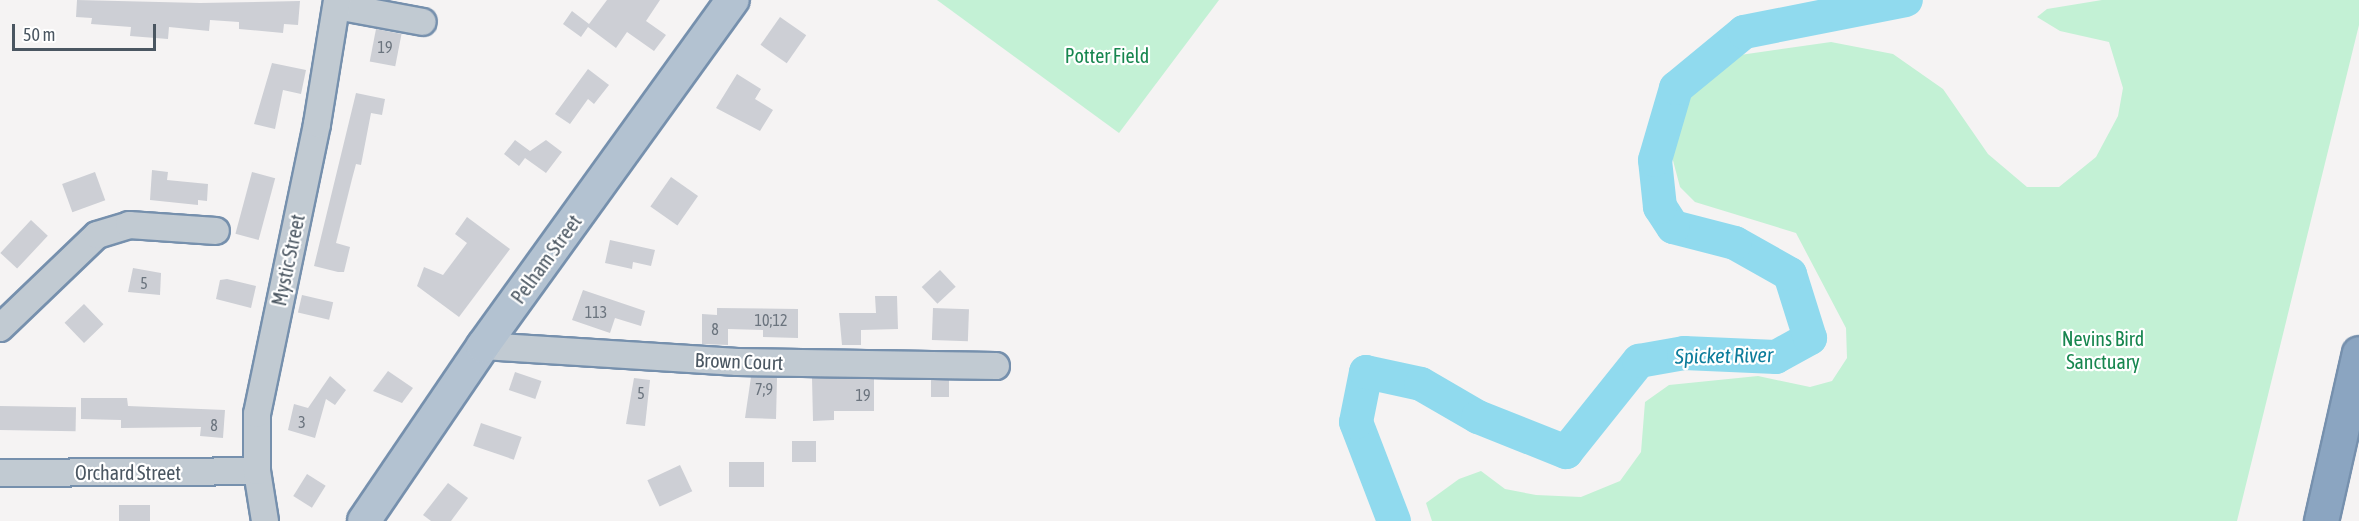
<!DOCTYPE html>
<style>
body{margin:0}
#map{position:relative;width:2359px;height:521px;overflow:hidden;background:#f5f3f3;font-family:"Asap Condensed",sans-serif}
div>[style]{position:absolute}
[style*='--x']{left:calc(var(--x)*1px);top:calc(var(--y)*1px);width:calc(var(--w)*1px);rotate:calc(var(--a)*1deg)}
.green>*{inset:0;background:#c3f1d5}
.river>*{height:34px;margin:-17px;padding:0 17px;transform-origin:17px;border-radius:17px;background:#90daee}
.building>*{inset:0;background:#cdcfd5;transform-origin:0 0}
.roads{filter:drop-shadow(2px 0 #7690ad) drop-shadow(-2px 0 #7690ad) drop-shadow(0 2px #7690ad) drop-shadow(0 -2px #7690ad)}
.minor>*{height:26px;margin:-13px;padding:0 13px;transform-origin:13px;border-radius:13px;background:#c1cad2}
.major>*{height:32px;margin:-16px;padding:0 16px;transform-origin:16px;border-radius:16px;background:#b3c2d1}
.highway>*{height:33px;margin:-16.5px;padding:0 16.5px;transform-origin:16.5px;border-radius:16.5px;background:#8ba5c1}
span{translate:-50% -50%;white-space:nowrap;text-align:center;line-height:1.15;-webkit-text-stroke:4.5px #fff;paint-order:stroke}
.number-label{font-size:16px;color:#6b747e}
.number-label span{-webkit-text-stroke-width:0}
.park-label{font-size:20px;color:#17864f}
.street-label{font-size:20px;color:#4a5661}
.water-label{font-size:21px;color:#0c7c9b;font-style:italic}
.scale{position:absolute;left:12px;top:24px;width:144px;height:27px;box-sizing:border-box;border:3px solid #4a5661;border-top:0;padding-left:8px;font-size:18px;line-height:21px;white-space:nowrap;color:#4a5661;-webkit-text-stroke:4px #fff;paint-order:stroke}
</style>
<div id="map">
<div class="green">
<div style="clip-path:polygon(937px 0,1219px 0,1119px 133px)"></div>
<div style="clip-path:polygon(2102px 0,2359px 0,2359px 25px,2237px 521px,1432px 521px,1426px 503px,1459px 479px,1481px 471px,1505px 489px,1536px 495px,1581px 497px,1620px 481px,1641px 452px,1645px 402px,1669px 385px,1758px 376px,1810px 387px,1832px 381px,1847px 358px,1846px 328px,1796px 233px,1695px 202px,1680px 187px,1671px 153px,1680px 111px,1702px 78px,1733px 56px,1831px 42px,1893px 54px,1943px 89px,1988px 154px,2027px 187px,2059px 187px,2096px 157px,2118px 116px,2123px 88px,2109px 42px,2060px 31px,2037px 17px,2047px 9px)"></div>
</div>
<div class="river">
<div style="--x:1394;--y:521;--w:106;--a:-111"></div>
<div style="--x:1356;--y:422;--w:51;--a:-78.7"></div>
<div style="--x:1366;--y:372;--w:56;--a:12.3"></div>
<div style="--x:1421;--y:384;--w:66;--a:30.1"></div>
<div style="--x:1478;--y:417;--w:95;--a:21.7"></div>
<div style="--x:1566;--y:452;--w:117;--a:-51.3"></div>
<div style="--x:1639;--y:361;--w:46;--a:-10.1"></div>
<div style="--x:1684;--y:353;--w:92;--a:2.5"></div>
<div style="--x:1776;--y:357;--w:39;--a:-29"></div>
<div style="--x:1810;--y:338;--w:67;--a:-107.4"></div>
<div style="--x:1790;--y:274;--w:63;--a:-150.6"></div>
<div style="--x:1735;--y:243;--w:64;--a:-165.5"></div>
<div style="--x:1673;--y:227;--w:24;--a:-123"></div>
<div style="--x:1660;--y:207;--w:47;--a:-96.1"></div>
<div style="--x:1655;--y:160;--w:75;--a:-73.7"></div>
<div style="--x:1676;--y:88;--w:88;--a:-39.5"></div>
<div style="--x:1744;--y:32;--w:165;--a:-11.2"></div>
</div>
<div class="building">
<div style="clip-path:polygon(77px 0,200px 3px,300px 1px,298px 25px,284px 24px,283px 33px,239px 29px,239px 22px,210px 20px,209px 31px,169px 27px,168px 39px,130px 36px,131px 27px,91px 24px,92px 18px,76px 17px)"></div>
<div style="clip-path:polygon(607px 0,660px 0,646px 21px,666px 35px,654px 51px,627px 32px,616px 48px,588px 27px,581px 37px,563px 24px,572px 11px,589px 24px)"></div>
<div style="left:780px;top:17px;width:32px;height:34px;rotate:35deg"></div>
<div style="left:376px;top:29px;width:26px;height:33px;rotate:11deg"></div>
<div style="clip-path:polygon(272px 63px,306px 70px,301px 94px,283px 90px,275px 129px,254px 124px)"></div>
<div style="clip-path:polygon(588px 69px,609px 85px,594px 104px,588px 99px,570px 124px,555px 114px)"></div>
<div style="clip-path:polygon(737px 74px,761px 89px,755px 99px,773px 110px,760px 131px,716px 108px)"></div>
<div style="clip-path:polygon(356px 93px,385px 99px,382px 115px,371px 113px,361px 165px,356px 164px,352px 179px,336px 243px,350px 247px,344px 272px,338px 272px,314px 266px)"></div>
<div style="clip-path:polygon(515px 140px,530px 151px,546px 140px,562px 152px,546px 173px,525px 158px,519px 166px,504px 154px)"></div>
<div style="clip-path:polygon(152px 170px,168px 172px,167px 180px,208px 184px,207px 201px,198px 200px,198px 205px,150px 200px)"></div>
<div style="left:95px;top:172px;width:30px;height:35px;rotate:70deg"></div>
<div style="left:252px;top:172px;width:24px;height:64px;rotate:15deg"></div>
<div style="left:671px;top:177px;width:33px;height:36px;rotate:35deg"></div>
<div style="clip-path:polygon(467px 217px,510px 249px,459px 317px,417px 286px,424px 267px,443px 275px,467px 243px,455px 234px)"></div>
<div style="left:31px;top:220px;width:23px;height:45px;rotate:43deg"></div>
<div style="clip-path:polygon(610px 240px,655px 250px,651px 266px,633px 262px,632px 269px,605px 263px)"></div>
<div style="clip-path:polygon(133px 268px,161px 273px,160px 295px,128px 292px)"></div>
<div style="left:940px;top:270px;width:23px;height:25px;rotate:47deg"></div>
<div style="clip-path:polygon(227px 279px,256px 286px,251px 308px,216px 299px,220px 280px)"></div>
<div style="clip-path:polygon(583px 290px,645px 311px,641px 326px,615px 318px,610px 333px,572px 320px)"></div>
<div style="left:302px;top:295px;width:32px;height:18px;rotate:13deg"></div>
<div style="clip-path:polygon(875px 296px,897px 296px,898px 329px,861px 330px,861px 345px,842px 345px,839px 313px,876px 313px)"></div>
<div style="left:84px;top:304px;width:28px;height:27px;rotate:46deg"></div>
<div style="clip-path:polygon(717px 308px,798px 309px,798px 338px,763px 337px,763px 330px,728px 329px,728px 345px,702px 344px,702px 314px,717px 315px)"></div>
<div style="left:933px;top:308px;width:36px;height:32px;rotate:2deg"></div>
<div style="clip-path:polygon(388px 371px,413px 388px,402px 403px,373px 391px)"></div>
<div style="left:515px;top:372px;width:28px;height:19px;rotate:19deg"></div>
<div style="clip-path:polygon(330px 376px,346px 390px,335px 405px,326px 399px,315px 438px,288px 430px,294px 404px,308px 408px)"></div>
<div style="clip-path:polygon(751px 377px,777px 378px,776px 419px,745px 418px)"></div>
<div style="clip-path:polygon(634px 378px,650px 380px,645px 426px,626px 424px)"></div>
<div style="clip-path:polygon(812px 378px,874px 379px,874px 411px,834px 411px,834px 420px,813px 421px)"></div>
<div style="left:931px;top:380px;width:18px;height:17px"></div>
<div style="clip-path:polygon(81px 398px,127px 398px,128px 406px,225px 410px,223px 438px,200px 436px,201px 427px,121px 428px,121px 420px,81px 419px)"></div>
<div style="left:0;top:406px;width:76px;height:24px;rotate:1deg"></div>
<div style="left:481px;top:423px;width:43px;height:24px;rotate:19deg"></div>
<div style="left:792px;top:441px;width:24px;height:21px"></div>
<div style="left:729px;top:462px;width:35px;height:25px"></div>
<div style="left:680px;top:465px;width:29px;height:36px;rotate:65deg"></div>
<div style="left:307px;top:474px;width:22px;height:26px;rotate:32deg"></div>
<div style="clip-path:polygon(448px 483px,468px 498px,451px 521px,431px 521px,423px 515px)"></div>
<div style="left:150px;top:505px;width:16px;height:31px;rotate:90deg"></div>
</div>
<div class="roads">
<div class="minor">
<div style="--x:337;--y:6;--w:87;--a:10.5"></div>
<div style="--x:0;--y:328;--w:134;--a:-43.8"></div>
<div style="--x:97;--y:235;--w:34;--a:-17"></div>
<div style="--x:129;--y:225;--w:87;--a:3.9"></div>
<div style="--x:483;--y:346;--w:255;--a:3.6"></div>
<div style="--x:737;--y:362;--w:259;--a:0.9"></div>
<div style="--x:0;--y:473;--w:257;--a:-0.4"></div>
<div style="--x:265;--y:521;--w:51;--a:-99.1"></div>
<div style="--x:257;--y:471;--w:57;--a:-90"></div>
<div style="--x:257;--y:414;--w:296;--a:-78.3"></div>
<div style="--x:317;--y:124;--w:126;--a:-80.8"></div>
</div>
<div class="major">
<div style="--x:364;--y:521;--w:212;--a:-55.8"></div>
<div style="--x:483;--y:346;--w:427;--a:-54.2"></div>
</div>
<div class="highway">
<div style="--x:2321;--y:521;--w:172;--a:-77.3"></div>
</div>
</div>
<div class="number-label">
<span style="left:385px;top:47px">19</span>
<span style="left:144px;top:283px">5</span>
<span style="left:596px;top:312px">113</span>
<span style="left:771px;top:320px">10;12</span>
<span style="left:715px;top:329px">8</span>
<span style="left:764px;top:389px">7;9</span>
<span style="left:641px;top:393px">5</span>
<span style="left:863px;top:395px">19</span>
<span style="left:302px;top:422px">3</span>
<span style="left:214px;top:425px">8</span>
</div>
<div class="park-label">
<span style="left:1107px;top:55px">Potter Field</span>
<span style="left:2103px;top:350px">Nevins Bird<br>Sanctuary</span>
</div>
<div class="street-label">
<span style="left:546px;top:259px;rotate:-54deg">Pelham Street</span>
<span style="left:288px;top:260px;rotate:-78deg">Mystic Street</span>
<span style="left:739px;top:361px;rotate:2deg">Brown Court</span>
<span style="left:128px;top:472px">Orchard Street</span>
</div>
<div class="water-label">
<span style="left:1724px;top:355px;rotate:-1deg">Spicket River</span>
</div>
<div class="scale">50 m</div>
</div>
